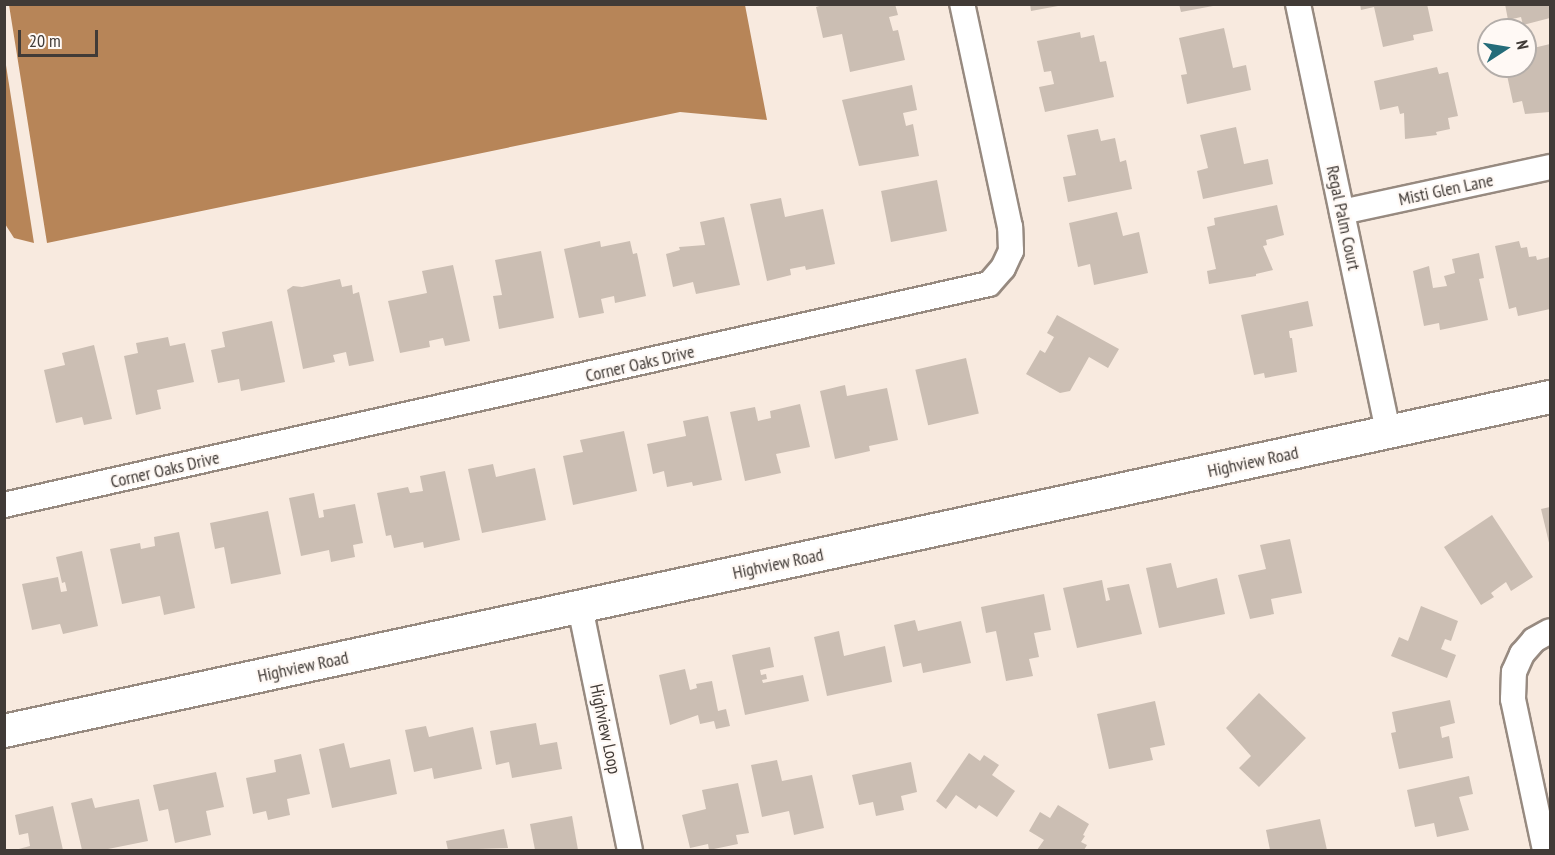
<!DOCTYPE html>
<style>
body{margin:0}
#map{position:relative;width:1555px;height:855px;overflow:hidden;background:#f8eadf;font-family:"PT Sans Narrow",sans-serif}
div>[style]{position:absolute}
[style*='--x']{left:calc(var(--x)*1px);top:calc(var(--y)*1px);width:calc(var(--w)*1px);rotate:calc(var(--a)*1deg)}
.water>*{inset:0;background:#b78558}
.building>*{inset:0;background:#cbbeb3;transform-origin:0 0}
.roads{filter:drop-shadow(2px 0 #978a80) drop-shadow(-2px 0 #978a80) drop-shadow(0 2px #978a80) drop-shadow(0 -2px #978a80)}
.minor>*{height:24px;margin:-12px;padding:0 12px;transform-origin:12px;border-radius:12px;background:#fff}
.tertiary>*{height:32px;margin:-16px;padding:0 16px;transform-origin:16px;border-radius:16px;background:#fff}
span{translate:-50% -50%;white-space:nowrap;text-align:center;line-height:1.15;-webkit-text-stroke:4.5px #fff9f5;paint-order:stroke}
.street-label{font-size:18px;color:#413b37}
.frame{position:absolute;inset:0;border:6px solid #413b37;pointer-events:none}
.north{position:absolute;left:1477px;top:18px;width:60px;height:60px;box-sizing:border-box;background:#fff9f5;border:2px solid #b3ada9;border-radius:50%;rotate:78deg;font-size:16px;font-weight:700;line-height:24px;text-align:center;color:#413b37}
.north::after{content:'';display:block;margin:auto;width:21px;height:27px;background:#256c79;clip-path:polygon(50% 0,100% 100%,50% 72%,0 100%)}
.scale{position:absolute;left:18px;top:30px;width:80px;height:27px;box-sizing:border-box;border:3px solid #413b37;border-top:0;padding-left:8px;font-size:18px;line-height:21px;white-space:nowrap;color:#413b37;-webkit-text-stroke:4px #fff9f5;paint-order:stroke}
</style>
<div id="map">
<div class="water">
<div style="clip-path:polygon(9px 5px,745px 5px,767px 120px,680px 112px,47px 243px)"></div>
<div style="clip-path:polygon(4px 59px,5px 59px,34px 243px,14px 238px,5px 224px)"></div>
</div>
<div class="building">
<div style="clip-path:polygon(826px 4px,895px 4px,898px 15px,889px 17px,893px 31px,898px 30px,905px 60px,850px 72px,842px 34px,823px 38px,816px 7px)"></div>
<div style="clip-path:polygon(1030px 4px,1058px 4px,1058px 6px,1031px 11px)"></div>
<div style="clip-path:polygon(1179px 4px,1213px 4px,1213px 6px,1181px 12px)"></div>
<div style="clip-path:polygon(1360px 4px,1427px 4px,1433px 31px,1413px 35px,1414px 40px,1383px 47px,1374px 7px,1361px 10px)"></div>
<div style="clip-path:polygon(1505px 4px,1550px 4px,1550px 18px,1523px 25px,1521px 17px,1508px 20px)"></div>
<div style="clip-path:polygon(1224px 28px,1233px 68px,1246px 65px,1251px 90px,1187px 104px,1181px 75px,1187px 74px,1179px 38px)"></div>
<div style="clip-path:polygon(1080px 32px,1081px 38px,1094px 35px,1100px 62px,1106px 61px,1114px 97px,1045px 112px,1039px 87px,1054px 84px,1051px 71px,1044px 72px,1037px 41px)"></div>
<div style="clip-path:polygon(1550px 44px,1550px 112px,1525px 114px,1522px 101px,1513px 103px,1505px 66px,1525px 66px,1525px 50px)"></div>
<div style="clip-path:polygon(1437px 67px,1439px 74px,1448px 72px,1458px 116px,1448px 118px,1450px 129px,1436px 132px,1437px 135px,1405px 139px,1404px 113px,1400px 114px,1398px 106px,1380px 110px,1374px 81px)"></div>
<div style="clip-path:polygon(912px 85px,917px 110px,903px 113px,906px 126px,913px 124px,919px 156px,859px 166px,842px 100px)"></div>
<div style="clip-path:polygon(1236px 127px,1244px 164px,1268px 159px,1273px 184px,1203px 199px,1197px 171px,1208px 168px,1200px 135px)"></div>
<div style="clip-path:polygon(1098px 129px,1101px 141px,1115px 138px,1120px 162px,1126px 160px,1132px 189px,1068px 202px,1063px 177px,1076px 175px,1067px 135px)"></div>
<div style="left:937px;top:180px;width:52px;height:57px;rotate:79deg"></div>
<div style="clip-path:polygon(781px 198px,785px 217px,823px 209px,835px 264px,806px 270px,805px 266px,790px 269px,791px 275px,767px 281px,750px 204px)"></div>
<div style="clip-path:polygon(1277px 205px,1284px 235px,1266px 240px,1267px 245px,1263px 246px,1273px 270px,1256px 274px,1256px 276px,1209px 284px,1207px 271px,1216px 269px,1207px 227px,1215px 225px,1214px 218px)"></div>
<div style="clip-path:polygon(1117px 212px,1123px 236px,1139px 232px,1148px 273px,1094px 285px,1090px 264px,1078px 267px,1069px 223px)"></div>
<div style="clip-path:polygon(724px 217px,740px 285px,696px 294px,693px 282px,673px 287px,666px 254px,680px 250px,679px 247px,705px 245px,700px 222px)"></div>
<div style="clip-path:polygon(600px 241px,601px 247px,630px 241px,633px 254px,637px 253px,646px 296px,615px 303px,614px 296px,601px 299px,604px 313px,579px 318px,564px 249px)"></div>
<div style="clip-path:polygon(1519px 241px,1521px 248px,1527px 247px,1529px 257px,1536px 256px,1537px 260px,1550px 257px,1550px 309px,1518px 316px,1516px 307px,1509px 309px,1495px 246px)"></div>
<div style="clip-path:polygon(541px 251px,554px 318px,499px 329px,493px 296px,502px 295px,495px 260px)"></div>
<div style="clip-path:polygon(1479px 253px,1484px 278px,1479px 279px,1488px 320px,1440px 330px,1439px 323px,1424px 326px,1413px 271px,1429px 266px,1433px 288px,1447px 286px,1444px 276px,1455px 273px,1452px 259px)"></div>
<div style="clip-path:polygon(453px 265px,470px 341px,445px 346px,443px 338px,429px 341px,430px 347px,400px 353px,388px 301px,427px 293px,422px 271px)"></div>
<div style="clip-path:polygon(340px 279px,342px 287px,352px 285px,353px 294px,359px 292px,374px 361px,349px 366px,346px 352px,333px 355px,335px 362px,303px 369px,287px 290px,293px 286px,302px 287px)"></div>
<div style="clip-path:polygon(1308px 301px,1313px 326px,1289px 331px,1290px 338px,1292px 338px,1297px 372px,1265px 378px,1264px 373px,1254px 375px,1241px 315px)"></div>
<div style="clip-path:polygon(1057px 315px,1119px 349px,1108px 368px,1089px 357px,1070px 391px,1060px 393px,1026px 374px,1040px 350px,1045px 353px,1054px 337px,1047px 333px)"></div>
<div style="clip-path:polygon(272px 321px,285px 382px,241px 391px,239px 379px,218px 383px,211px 350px,225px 347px,222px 332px)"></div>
<div style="clip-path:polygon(168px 337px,170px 346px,185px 343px,194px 382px,157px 390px,161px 409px,136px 415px,124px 356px,138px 353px,136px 343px)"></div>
<div style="clip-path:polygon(94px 345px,112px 419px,84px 425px,82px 417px,56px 423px,44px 370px,65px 365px,62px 353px)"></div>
<div style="left:966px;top:358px;width:57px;height:52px;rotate:77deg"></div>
<div style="clip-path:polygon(845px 385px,847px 396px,887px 388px,898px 440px,869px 446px,870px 451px,835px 459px,820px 391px)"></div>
<div style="clip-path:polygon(800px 404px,810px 447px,776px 454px,781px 473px,745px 481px,730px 412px,755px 407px,758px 421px,771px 418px,770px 411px)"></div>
<div style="clip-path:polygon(708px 416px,722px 480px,693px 486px,692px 482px,667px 487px,664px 471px,653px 474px,647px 444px,686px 436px,683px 421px)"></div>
<div style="clip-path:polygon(624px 431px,637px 491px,573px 505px,563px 456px,583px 452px,580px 440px)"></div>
<div style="clip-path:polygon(493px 464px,496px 477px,535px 468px,546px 520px,482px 533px,468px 469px)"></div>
<div style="clip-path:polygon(445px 471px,460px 540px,424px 548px,423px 542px,394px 548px,391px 535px,386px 536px,377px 493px,408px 487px,410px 493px,423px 491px,420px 476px)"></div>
<div style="clip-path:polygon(314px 493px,319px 518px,324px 517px,323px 510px,355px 504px,363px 543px,353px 545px,355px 557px,331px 562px,329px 550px,301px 556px,289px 498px)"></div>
<div style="clip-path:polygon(1550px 507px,1550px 547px,1541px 509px)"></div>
<div style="clip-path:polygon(268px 511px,281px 574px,231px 584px,224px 547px,215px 549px,210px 523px)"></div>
<div style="clip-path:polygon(1492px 515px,1533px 577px,1511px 591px,1506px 582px,1491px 593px,1494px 597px,1481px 605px,1444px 547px)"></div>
<div style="clip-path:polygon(179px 532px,195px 608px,164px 615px,160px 596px,122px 604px,110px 549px,140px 543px,141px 549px,155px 546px,154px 537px)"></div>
<div style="clip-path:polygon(1290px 539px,1302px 593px,1271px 599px,1274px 614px,1250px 619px,1238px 575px,1266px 569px,1260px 545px)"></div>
<div style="clip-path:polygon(82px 551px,98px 626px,63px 634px,60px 624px,32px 630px,22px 584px,58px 577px,61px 592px,67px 591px,65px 582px,62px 583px,56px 557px)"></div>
<div style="clip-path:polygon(1171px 563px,1177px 588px,1217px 578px,1225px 614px,1159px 628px,1146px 568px)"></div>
<div style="clip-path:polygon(1102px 580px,1106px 601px,1110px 600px,1107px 588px,1129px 584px,1142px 634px,1077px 648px,1063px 588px)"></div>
<div style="clip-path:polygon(1044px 594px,1051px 630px,1034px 633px,1039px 657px,1029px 659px,1033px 676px,1006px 681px,996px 631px,986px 633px,981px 607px)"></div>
<div style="clip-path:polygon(1421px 606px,1458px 621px,1451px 641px,1445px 639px,1441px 649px,1456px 655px,1447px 678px,1391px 656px,1399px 637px,1408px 641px)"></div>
<div style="clip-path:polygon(915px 620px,918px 631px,961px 621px,971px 663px,923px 673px,921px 663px,903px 667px,894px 625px)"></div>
<div style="clip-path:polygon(839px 631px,844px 656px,885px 646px,892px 682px,827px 696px,814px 637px)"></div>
<div style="clip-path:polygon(770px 647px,774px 667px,760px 670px,761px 675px,766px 674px,767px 679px,762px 680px,763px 683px,803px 675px,809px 701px,745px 715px,732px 655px)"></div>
<div style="clip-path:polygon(685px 669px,690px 690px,697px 688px,696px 684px,712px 681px,718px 711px,726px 709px,730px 726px,716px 729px,714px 721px,700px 724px,698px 715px,670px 725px,659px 675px)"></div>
<div style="clip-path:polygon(1259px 693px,1306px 738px,1259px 787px,1239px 768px,1251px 756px,1226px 728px)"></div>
<div style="clip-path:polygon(1450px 700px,1455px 723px,1440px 727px,1442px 738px,1449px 736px,1453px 758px,1399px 769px,1391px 733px,1396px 732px,1392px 712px)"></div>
<div style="clip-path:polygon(1155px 701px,1165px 745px,1150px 748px,1153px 760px,1109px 769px,1097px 714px)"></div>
<div style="clip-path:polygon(536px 723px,540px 745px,557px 742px,562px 769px,512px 778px,509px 762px,496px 765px,490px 731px)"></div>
<div style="clip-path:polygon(426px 726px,429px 737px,473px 727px,482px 769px,434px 779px,432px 768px,414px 772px,405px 730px)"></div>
<div style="clip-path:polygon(344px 743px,350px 768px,390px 759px,397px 794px,332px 808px,319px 749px)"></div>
<div style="clip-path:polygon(969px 753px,980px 761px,984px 755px,999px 765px,992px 775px,1015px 791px,997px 817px,979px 805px,976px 809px,956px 795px,946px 809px,936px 801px)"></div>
<div style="clip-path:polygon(301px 754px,310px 794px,287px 799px,290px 815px,268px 820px,266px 811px,253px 814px,246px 778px,276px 772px,274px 760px)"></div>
<div style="clip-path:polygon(777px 760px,782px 781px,812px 775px,824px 828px,794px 835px,789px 811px,762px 817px,751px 765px)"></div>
<div style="clip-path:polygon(911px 762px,917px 792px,901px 796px,904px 810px,876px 816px,873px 802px,859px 805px,852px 775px)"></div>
<div style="clip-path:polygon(216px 772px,224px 807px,206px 811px,211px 835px,175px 843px,168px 809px,159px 811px,153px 785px)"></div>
<div style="clip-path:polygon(1469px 776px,1473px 794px,1459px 797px,1469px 830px,1437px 837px,1434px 823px,1415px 827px,1407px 790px)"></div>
<div style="clip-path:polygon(738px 783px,749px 833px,736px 835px,738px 844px,709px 850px,708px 844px,690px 848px,682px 815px,706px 809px,702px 790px)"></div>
<div style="clip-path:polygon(92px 798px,95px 808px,139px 799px,148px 841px,103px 850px,82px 850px,71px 803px)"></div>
<div style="clip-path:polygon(1058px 805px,1089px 824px,1083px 835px,1085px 836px,1081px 842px,1087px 845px,1084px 850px,1037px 850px,1044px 840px,1029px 831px,1040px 812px,1050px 818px)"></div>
<div style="clip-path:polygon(53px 806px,63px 850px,15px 850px,30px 846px,28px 833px,19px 835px,15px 815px)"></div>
<div style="clip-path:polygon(572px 816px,578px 850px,535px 850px,530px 824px)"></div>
<div style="clip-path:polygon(1320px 819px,1327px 850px,1270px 850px,1266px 830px)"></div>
<div style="clip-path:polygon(504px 829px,508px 848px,448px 850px,446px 841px)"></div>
</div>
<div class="roads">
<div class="minor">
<div style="--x:1298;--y:4;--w:437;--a:78.1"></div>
<div style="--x:1342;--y:212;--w:213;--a:-12.2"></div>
<div style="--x:4;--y:505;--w:1009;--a:-12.65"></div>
<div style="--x:989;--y:284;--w:21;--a:-49"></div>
<div style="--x:1003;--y:268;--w:19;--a:-65"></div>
<div style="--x:1011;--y:251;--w:24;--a:-92"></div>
<div style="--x:1010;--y:227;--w:228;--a:-102.1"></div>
<div style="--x:580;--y:607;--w:248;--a:78.4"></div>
<div style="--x:1545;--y:850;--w:154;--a:-102"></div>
<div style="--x:1513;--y:699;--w:27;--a:-88"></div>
<div style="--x:1514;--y:672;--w:20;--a:-66"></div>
<div style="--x:1522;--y:654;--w:18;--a:-49"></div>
<div style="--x:1534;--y:640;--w:18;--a:-29"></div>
</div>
<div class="tertiary">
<div style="--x:4;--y:731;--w:1582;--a:-12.19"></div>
</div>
</div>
<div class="street-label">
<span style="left:1446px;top:190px;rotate:-12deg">Misti Glen Lane</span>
<span style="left:1343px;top:218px;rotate:78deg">Regal Palm Court</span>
<span style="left:640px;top:364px;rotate:-13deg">Corner Oaks Drive</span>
<span style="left:1253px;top:462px;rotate:-12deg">Highview Road</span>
<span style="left:165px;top:470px;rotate:-13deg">Corner Oaks Drive</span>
<span style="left:778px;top:564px;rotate:-12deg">Highview Road</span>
<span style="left:303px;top:667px;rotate:-12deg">Highview Road</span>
<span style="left:605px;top:729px;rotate:78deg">Highview Loop</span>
</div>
<div class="frame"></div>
<div class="north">N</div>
<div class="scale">20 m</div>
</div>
